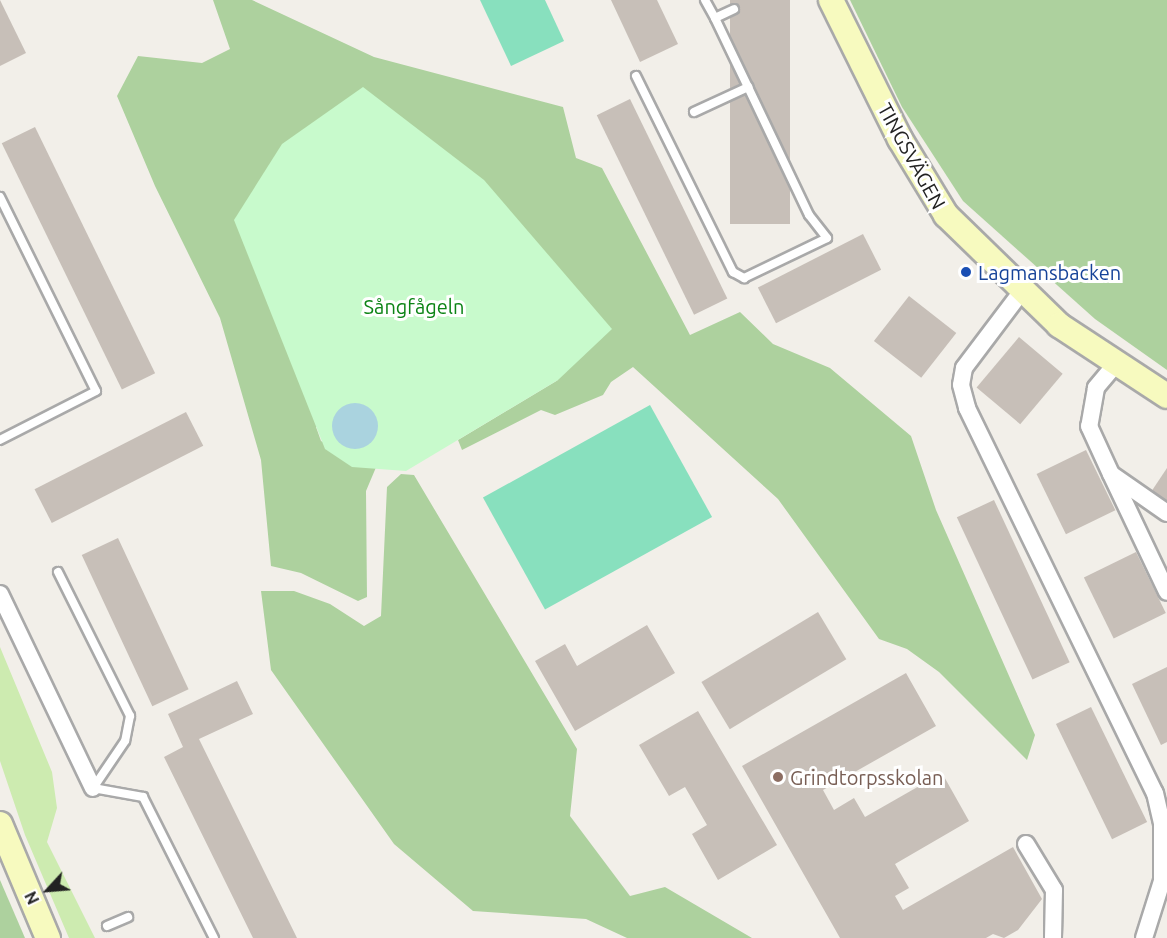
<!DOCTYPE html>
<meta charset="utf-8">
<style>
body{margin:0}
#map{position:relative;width:1167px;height:938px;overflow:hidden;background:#f2efe9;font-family:Ubuntu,sans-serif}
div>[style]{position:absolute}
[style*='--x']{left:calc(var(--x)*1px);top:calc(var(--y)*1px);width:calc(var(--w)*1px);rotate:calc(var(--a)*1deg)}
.grass>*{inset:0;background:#cdebb0}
.forest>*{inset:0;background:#add19e}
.park>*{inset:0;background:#c8facc}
.pitch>*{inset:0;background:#88e0be;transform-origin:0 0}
.water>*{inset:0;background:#aad3df}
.round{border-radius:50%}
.building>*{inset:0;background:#c7bfb8;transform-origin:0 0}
.roads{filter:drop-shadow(2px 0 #a9a9a9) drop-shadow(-2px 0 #a9a9a9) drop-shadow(0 2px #a9a9a9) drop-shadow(0 -2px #a9a9a9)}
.lane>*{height:8px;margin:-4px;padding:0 4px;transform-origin:4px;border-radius:4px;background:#fff}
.street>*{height:16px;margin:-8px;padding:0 8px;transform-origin:8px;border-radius:8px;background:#fff}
.secondary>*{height:24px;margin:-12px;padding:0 12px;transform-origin:12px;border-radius:12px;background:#f7fabf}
.dots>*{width:16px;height:16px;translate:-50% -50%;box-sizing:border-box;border:3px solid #fff;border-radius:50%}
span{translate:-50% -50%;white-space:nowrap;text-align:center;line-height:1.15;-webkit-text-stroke:6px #fff;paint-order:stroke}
.street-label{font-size:20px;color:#222}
.transit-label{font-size:20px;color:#164399}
.left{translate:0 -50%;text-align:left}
.park-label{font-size:20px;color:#0c8416}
.education-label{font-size:20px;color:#785e54}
.north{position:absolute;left:18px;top:860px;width:60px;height:60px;-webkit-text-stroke:4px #fff;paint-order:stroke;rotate:244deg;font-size:16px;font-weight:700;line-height:24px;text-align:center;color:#222}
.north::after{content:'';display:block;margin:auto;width:21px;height:27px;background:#222;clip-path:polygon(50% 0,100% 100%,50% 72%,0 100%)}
</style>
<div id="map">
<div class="grass">
<div style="clip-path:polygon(0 647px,52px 772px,57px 808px,47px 842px,95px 938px,69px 938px,25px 835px,0 761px)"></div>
</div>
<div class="forest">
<div style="clip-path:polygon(213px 0,252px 0,374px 57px,563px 107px,576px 158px,602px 168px,690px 335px,740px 312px,773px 344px,830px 368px,911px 436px,936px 510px,1035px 735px,1027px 760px,939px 672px,907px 649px,879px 639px,778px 499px,633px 367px,611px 382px,603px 395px,555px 415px,541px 410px,462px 450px,458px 440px,558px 380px,316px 427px,321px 441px,368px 467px,377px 465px,366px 491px,367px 597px,358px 601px,301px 573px,271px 566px,261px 460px,220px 318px,155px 186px,117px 96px,138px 56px,202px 63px,230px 49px)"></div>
<div style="clip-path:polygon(850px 0,1167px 0,1167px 370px,1095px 319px,963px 201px,902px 107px)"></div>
<div style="clip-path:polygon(401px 474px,414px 475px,577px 749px,570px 816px,630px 896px,665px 887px,752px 938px,627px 938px,586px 919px,473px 911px,394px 844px,271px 670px,261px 591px,294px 591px,330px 604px,364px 626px,381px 616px,387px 487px)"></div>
<div style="clip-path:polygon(0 880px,25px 938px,0 938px)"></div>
</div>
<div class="park">
<div style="clip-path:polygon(363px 87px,484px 180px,612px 329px,558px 380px,406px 471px,352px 467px,325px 449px,234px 220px,282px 144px)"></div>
</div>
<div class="pitch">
<div style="clip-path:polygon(480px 0,545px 0,564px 41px,511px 66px)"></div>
<div style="left:650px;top:405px;width:128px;height:191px;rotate:61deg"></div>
</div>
<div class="water">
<div class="round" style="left:332px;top:403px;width:46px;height:46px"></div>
</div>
<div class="building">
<div style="clip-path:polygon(0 0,26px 53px,0 66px)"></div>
<div style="clip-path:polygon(611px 0,657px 0,678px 44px,640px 62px)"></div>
<div style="left:730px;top:0;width:60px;height:224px"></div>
<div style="left:630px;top:99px;width:222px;height:37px;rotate:64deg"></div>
<div style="left:35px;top:127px;width:274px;height:37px;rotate:64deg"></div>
<div style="left:863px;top:234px;width:40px;height:118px;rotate:63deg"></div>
<div style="left:909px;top:296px;width:60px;height:57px;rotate:38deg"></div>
<div style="left:1019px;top:337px;width:57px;height:66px;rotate:40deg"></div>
<div style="left:186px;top:412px;width:38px;height:170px;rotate:63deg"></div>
<div style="left:1086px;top:450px;width:67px;height:55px;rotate:64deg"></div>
<div style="clip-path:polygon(1167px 468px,1167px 504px,1151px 492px)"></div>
<div style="left:994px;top:500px;width:179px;height:41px;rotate:65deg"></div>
<div style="left:118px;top:538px;width:167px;height:40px;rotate:65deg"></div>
<div style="left:1136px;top:552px;width:68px;height:58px;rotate:64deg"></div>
<div style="left:818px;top:612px;width:55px;height:136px;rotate:59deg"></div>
<div style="clip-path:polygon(647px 625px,675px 673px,575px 731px,535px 661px,565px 644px,577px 666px)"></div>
<div style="clip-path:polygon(1167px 667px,1167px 742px,1161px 745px,1132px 684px)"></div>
<div style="clip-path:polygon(906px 673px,936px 726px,823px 790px,834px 810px,854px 798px,865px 817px,942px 773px,969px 821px,895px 864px,909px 888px,895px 896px,903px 910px,1013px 847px,1042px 899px,1018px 930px,1004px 938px,993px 934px,986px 938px,840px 938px,742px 766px)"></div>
<div style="clip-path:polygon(237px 681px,253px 714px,199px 739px,297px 938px,253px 938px,164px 757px,183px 747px,168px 714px)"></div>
<div style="left:1091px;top:707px;width:128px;height:39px;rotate:64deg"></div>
<div style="clip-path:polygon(698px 711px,777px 845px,718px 880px,692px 834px,707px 825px,685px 787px,669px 796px,639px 745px)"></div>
</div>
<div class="roads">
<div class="lane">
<div style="--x:705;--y:0;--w:21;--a:61"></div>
<div style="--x:715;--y:18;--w:21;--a:-25"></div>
<div style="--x:636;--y:76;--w:219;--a:63.7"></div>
<div style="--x:733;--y:272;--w:13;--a:29"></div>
<div style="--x:744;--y:278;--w:92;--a:-25.7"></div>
<div style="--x:827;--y:238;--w:29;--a:-128"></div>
<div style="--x:809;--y:215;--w:142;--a:-115.5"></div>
<div style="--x:694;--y:112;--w:60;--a:-24.8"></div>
<div style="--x:748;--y:87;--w:76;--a:-115.6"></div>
<div style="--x:0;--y:197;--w:216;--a:63.7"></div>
<div style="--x:96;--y:391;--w:108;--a:153"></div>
<div style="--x:58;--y:572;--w:161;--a:63.4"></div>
<div style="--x:130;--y:716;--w:25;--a:101"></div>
<div style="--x:125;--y:741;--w:57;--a:124.2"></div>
<div style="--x:93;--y:788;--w:51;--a:10.2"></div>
<div style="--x:143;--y:797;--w:158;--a:63.3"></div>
<div style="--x:107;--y:926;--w:23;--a:-23"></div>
</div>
<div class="street">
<div style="--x:1022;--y:291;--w:96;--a:127"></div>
<div style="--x:964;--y:368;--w:17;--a:100"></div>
<div style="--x:961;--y:385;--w:24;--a:75"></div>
<div style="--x:967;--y:408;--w:428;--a:64"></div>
<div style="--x:1155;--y:793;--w:31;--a:77"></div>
<div style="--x:1162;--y:823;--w:58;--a:90"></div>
<div style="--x:1162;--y:881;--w:60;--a:107.5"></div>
<div style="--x:1115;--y:365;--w:30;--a:130"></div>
<div style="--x:1096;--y:388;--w:39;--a:100"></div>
<div style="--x:1089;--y:426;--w:53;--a:65.4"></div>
<div style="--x:1111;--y:474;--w:68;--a:34.9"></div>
<div style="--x:1112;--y:476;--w:128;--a:64.6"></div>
<div style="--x:0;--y:594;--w:215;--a:64.4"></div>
<div style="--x:1026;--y:844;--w:54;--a:58.7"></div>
<div style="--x:1054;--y:890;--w:48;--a:91.2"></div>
</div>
<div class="secondary">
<div style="--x:831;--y:0;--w:155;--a:63.6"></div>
<div style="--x:900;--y:139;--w:89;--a:58.8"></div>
<div style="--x:946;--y:215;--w:158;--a:44.2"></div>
<div style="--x:1059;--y:325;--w:129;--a:33.3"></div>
<div style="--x:0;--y:824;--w:124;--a:67.2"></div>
</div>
</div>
<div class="dots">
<div style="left:966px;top:272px;background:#1a4fb4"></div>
<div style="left:778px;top:777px;background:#8d6e63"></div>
</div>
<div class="street-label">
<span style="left:912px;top:156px;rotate:61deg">TINGSVÄGEN</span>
</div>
<div class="transit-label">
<span class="left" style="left:978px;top:272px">Lagmansbacken</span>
</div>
<div class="park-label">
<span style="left:414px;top:306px">Sångfågeln</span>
</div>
<div class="education-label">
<span class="left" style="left:790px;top:777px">Grindtorpsskolan</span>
</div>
<div class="north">N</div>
</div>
